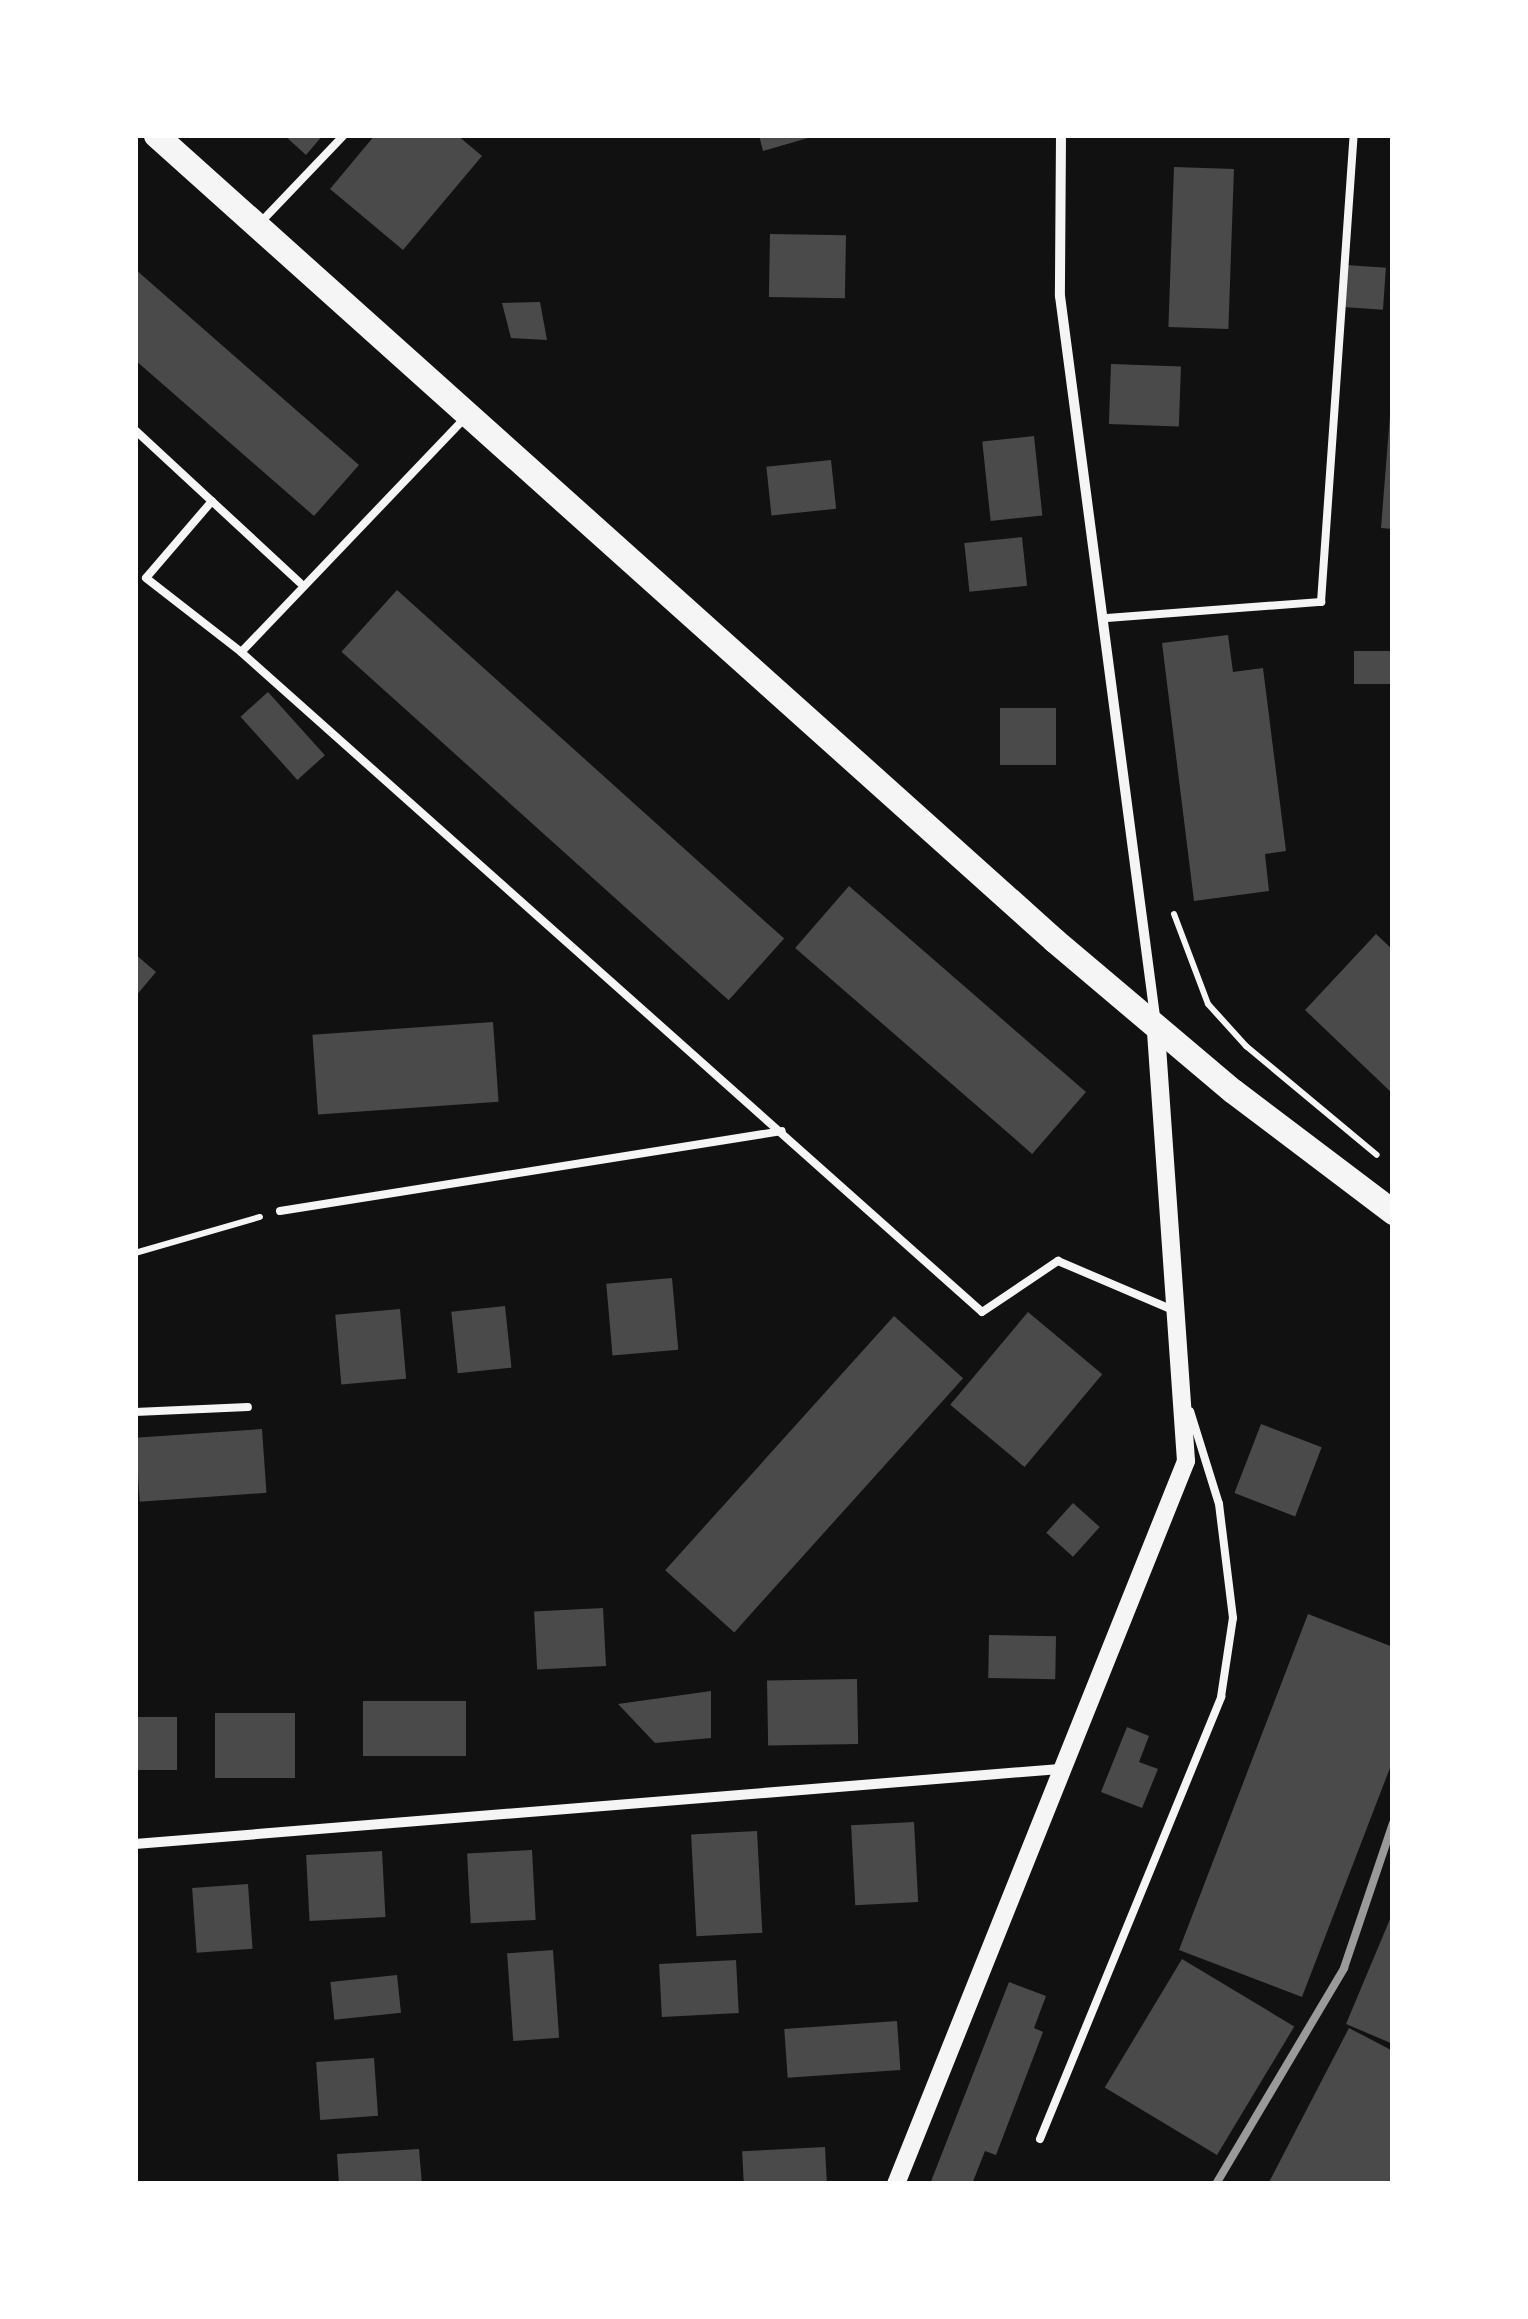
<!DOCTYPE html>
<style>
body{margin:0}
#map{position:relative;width:1528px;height:2319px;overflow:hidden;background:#111;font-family:"DejaVu Sans",sans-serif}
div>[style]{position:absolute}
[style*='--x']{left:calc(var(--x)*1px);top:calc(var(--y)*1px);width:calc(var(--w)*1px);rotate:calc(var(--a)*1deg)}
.building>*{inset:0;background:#4a4a4a;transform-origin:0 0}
.path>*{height:6px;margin:-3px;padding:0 3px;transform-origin:3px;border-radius:3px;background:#f5f5f5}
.service>*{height:8px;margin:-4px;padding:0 4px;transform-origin:4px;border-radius:4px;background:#f5f5f5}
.minor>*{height:10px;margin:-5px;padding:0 5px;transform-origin:5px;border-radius:5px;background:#f5f5f5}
.tertiary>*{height:18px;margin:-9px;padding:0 9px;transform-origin:9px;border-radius:9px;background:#f5f5f5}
.primary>*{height:25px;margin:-12.5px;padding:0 12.5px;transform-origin:12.5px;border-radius:12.5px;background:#f5f5f5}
.rail>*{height:8px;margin:-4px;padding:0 4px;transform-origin:4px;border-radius:4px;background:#9a9a9a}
span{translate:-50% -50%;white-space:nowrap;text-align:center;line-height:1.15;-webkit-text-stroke:8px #fff;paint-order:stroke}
.frame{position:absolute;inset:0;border:138px solid #fff;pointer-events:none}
</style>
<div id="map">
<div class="building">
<div style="clip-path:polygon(284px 135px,323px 135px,306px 155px)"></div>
<div style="clip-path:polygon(375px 135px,457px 135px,482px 156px,403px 250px,330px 189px)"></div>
<div style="clip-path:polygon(759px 135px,815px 135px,815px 136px,763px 151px)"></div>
<div style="left:1174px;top:167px;width:60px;height:160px;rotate:2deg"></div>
<div style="left:770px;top:234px;width:76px;height:63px;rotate:1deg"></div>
<div style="left:1346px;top:265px;width:40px;height:42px;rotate:4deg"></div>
<div style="clip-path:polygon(135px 269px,359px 465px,314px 516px,135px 360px)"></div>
<div style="clip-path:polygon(540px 302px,547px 340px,511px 338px,502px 303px)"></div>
<div style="left:1111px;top:364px;width:70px;height:60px;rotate:2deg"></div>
<div style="clip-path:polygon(1390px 415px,1393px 415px,1393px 529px,1381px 528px)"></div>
<div style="left:1034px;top:436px;width:80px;height:52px;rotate:84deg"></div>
<div style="left:831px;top:460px;width:49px;height:65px;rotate:84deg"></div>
<div style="left:1022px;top:537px;width:49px;height:58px;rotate:84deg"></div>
<div style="left:397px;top:590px;width:521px;height:83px;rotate:42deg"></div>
<div style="clip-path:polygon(1228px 635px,1233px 672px,1263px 668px,1286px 851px,1265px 854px,1269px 891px,1194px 901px,1162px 643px)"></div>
<div style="left:1393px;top:651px;width:33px;height:39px;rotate:90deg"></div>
<div style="left:268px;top:692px;width:85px;height:37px;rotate:48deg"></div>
<div style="left:1000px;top:708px;width:56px;height:57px"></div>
<div style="left:849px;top:886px;width:314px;height:82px;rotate:41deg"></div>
<div style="clip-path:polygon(1376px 934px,1393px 950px,1393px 1094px,1305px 1010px)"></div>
<div style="clip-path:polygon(135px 954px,156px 972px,135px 997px)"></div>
<div style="left:493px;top:1022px;width:80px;height:181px;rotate:86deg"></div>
<div style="left:672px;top:1278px;width:72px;height:66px;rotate:85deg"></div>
<div style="left:505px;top:1306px;width:62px;height:54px;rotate:84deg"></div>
<div style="left:400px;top:1309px;width:70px;height:65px;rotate:85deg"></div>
<div style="left:1028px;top:1312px;width:97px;height:121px;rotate:40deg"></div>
<div style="left:894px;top:1316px;width:93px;height:342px;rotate:42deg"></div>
<div style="left:1261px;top:1424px;width:65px;height:74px;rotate:21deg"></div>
<div style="left:262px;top:1429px;width:64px;height:127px;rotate:86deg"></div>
<div style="left:1073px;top:1503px;width:36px;height:40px;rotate:42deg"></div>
<div style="left:603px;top:1608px;width:58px;height:69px;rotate:87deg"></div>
<div style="clip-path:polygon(1308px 1614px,1393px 1647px,1393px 1760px,1302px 1997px,1179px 1950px)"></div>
<div style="left:989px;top:1635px;width:67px;height:43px;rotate:1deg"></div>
<div style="left:857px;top:1679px;width:65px;height:90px;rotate:89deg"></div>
<div style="clip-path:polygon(711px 1691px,711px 1738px,655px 1743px,618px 1704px)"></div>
<div style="left:363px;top:1701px;width:103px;height:55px"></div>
<div style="left:215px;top:1713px;width:80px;height:65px"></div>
<div style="left:135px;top:1717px;width:42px;height:53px"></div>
<div style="clip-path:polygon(1127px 1727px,1149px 1736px,1139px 1762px,1158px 1769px,1142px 1808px,1101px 1792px)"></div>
<div style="left:914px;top:1822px;width:80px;height:63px;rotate:87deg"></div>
<div style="left:757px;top:1831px;width:102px;height:66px;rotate:87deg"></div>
<div style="left:532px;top:1850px;width:70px;height:65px;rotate:87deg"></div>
<div style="left:382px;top:1851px;width:66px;height:76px;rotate:87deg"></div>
<div style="left:248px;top:1884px;width:65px;height:56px;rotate:86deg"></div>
<div style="clip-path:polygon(1393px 1912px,1393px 2044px,1346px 2024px)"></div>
<div style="left:553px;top:1950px;width:88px;height:46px;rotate:86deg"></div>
<div style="left:1182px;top:1959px;width:131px;height:150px;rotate:31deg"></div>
<div style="left:736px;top:1960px;width:53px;height:77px;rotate:87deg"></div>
<div style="left:397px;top:1975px;width:38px;height:67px;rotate:84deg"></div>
<div style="clip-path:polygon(1009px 1982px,1046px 1996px,1034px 2028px,1043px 2032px,996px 2155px,985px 2151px,972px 2184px,930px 2184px)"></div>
<div style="left:897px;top:2021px;width:49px;height:113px;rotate:86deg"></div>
<div style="clip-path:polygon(1349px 2028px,1393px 2051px,1393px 2184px,1268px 2184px)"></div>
<div style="left:374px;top:2058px;width:58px;height:58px;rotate:86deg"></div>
<div style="left:825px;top:2147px;width:37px;height:83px;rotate:87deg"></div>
<div style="clip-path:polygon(419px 2149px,422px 2184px,339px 2184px,337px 2154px)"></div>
</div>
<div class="path">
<div style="--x:1174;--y:914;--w:96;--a:69.3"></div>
<div style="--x:1208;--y:1004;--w:57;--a:47.9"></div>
<div style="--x:1246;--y:1046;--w:170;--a:39.8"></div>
<div style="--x:135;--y:1253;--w:130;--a:-16.1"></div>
</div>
<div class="service">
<div style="--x:260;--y:223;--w:122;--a:-46.3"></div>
<div style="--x:463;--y:420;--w:321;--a:133.7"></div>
<div style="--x:241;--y:652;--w:992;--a:41.69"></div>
<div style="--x:982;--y:1312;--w:92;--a:-33.9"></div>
<div style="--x:1058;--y:1261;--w:125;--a:23.1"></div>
<div style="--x:135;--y:430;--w:225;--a:42.8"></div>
<div style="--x:212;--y:501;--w:101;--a:130.6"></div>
<div style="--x:146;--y:578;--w:120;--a:37.9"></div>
<div style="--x:1107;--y:618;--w:215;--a:-4.3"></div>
<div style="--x:1321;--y:602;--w:468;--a:-86"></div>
<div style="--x:280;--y:1211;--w:508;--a:-9.05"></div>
<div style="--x:135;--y:1412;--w:113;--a:-2.5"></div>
<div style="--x:1040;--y:2139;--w:478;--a:-67.7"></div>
<div style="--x:1221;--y:1697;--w:80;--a:-81.4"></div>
<div style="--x:1233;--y:1618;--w:115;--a:-97"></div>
<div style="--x:1219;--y:1504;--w:97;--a:-107.3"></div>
</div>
<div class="minor">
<div style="--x:1061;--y:135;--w:161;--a:90.4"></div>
<div style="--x:1060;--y:296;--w:727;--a:82.49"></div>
<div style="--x:135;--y:1844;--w:928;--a:-4.64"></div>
</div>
<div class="tertiary">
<div style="--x:896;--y:2184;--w:779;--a:-68.14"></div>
<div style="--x:1186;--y:1461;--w:434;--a:-94"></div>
</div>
<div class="primary">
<div style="--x:156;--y:135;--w:1206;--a:41.87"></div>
<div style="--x:1054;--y:940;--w:234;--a:40.2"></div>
<div style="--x:1233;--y:1091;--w:201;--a:37.1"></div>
</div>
<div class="rail">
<div style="--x:1216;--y:2184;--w:251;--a:-59.3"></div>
<div style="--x:1344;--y:1968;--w:153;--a:-71.3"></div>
</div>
<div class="frame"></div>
</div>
